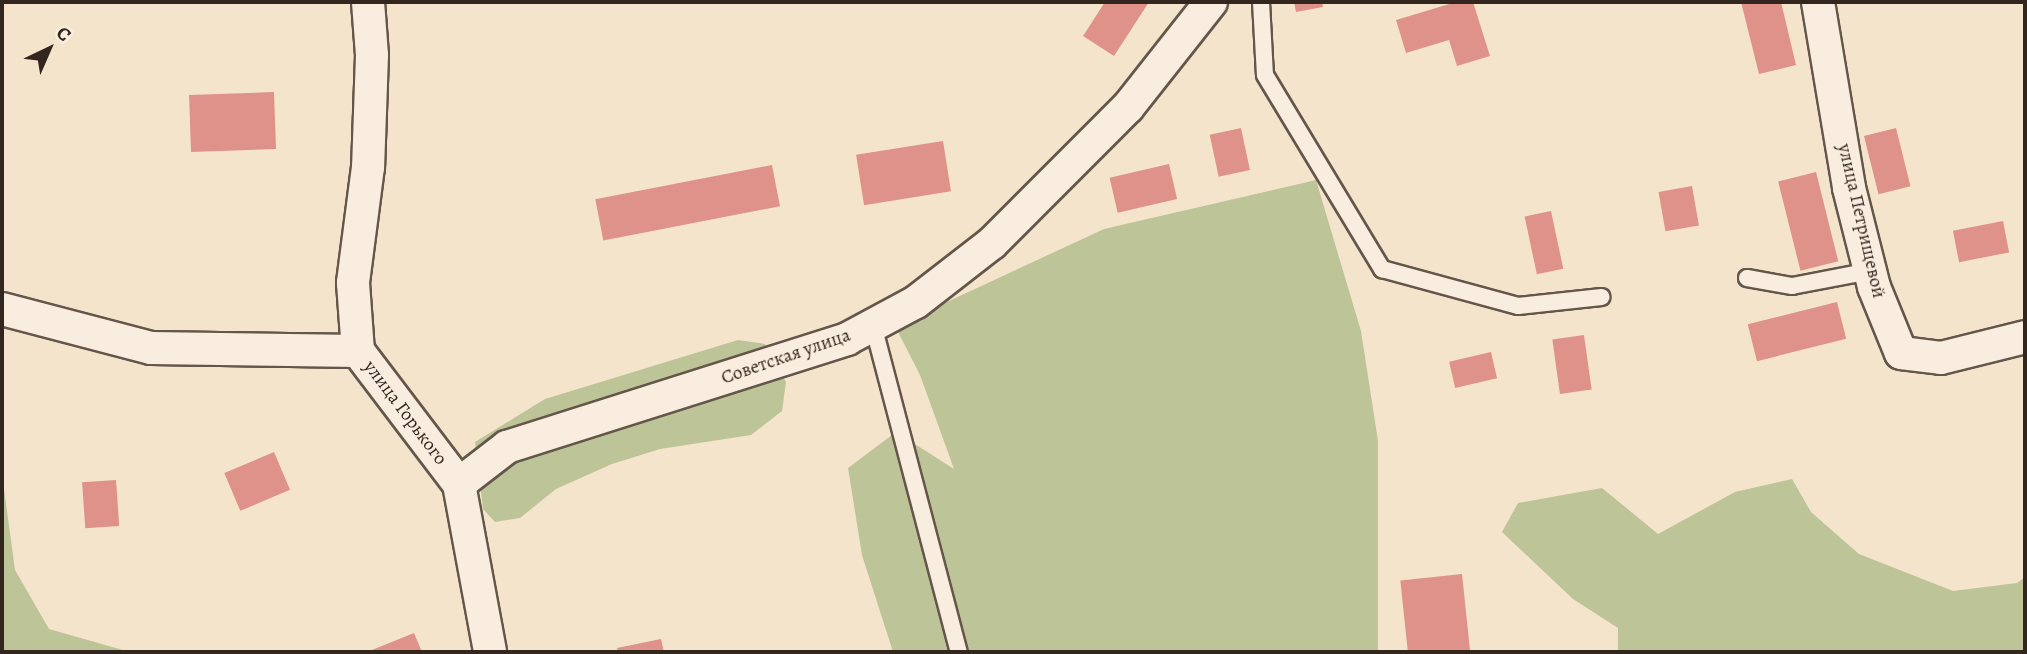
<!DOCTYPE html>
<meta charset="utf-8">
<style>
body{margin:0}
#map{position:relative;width:2027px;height:654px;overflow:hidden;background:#f5e4cc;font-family:Alegreya,serif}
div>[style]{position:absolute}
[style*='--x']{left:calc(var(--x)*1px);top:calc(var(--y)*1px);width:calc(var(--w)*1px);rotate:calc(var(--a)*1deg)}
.green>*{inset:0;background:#bdc497}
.building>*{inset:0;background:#de9289;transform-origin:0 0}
.roads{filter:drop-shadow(2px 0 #64564a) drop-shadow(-2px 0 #64564a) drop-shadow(0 2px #64564a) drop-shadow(0 -2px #64564a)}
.lane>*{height:16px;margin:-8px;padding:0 8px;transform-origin:8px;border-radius:8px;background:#f8edde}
.street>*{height:32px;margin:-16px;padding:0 16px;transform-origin:16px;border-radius:16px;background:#f8edde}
span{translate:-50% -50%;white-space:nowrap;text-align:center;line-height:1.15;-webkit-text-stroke:7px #f8edde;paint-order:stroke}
.street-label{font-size:19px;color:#33261f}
.frame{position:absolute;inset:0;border:4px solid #33261f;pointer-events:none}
.north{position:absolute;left:14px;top:14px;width:70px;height:70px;-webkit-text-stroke:5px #f8edde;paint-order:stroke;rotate:44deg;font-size:19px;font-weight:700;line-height:28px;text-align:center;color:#33261f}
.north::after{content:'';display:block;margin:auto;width:24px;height:32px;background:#33261f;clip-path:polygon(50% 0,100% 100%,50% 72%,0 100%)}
</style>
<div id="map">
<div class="green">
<div style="clip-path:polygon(1316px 180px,1361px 331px,1378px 441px,1378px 652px,893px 652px,862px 555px,848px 468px,896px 432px,954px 469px,920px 375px,895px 326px,1104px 229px)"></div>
<div style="clip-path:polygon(738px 340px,765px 344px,786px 382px,782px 411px,751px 435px,660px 449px,612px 464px,556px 489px,520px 518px,495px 522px,483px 509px,475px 442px,545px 399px)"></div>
<div style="clip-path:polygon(2px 474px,15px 570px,49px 629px,130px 652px,2px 652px)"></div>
<div style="clip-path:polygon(1792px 479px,1811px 512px,1859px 554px,1953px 591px,2017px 583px,2025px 577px,2025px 652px,1618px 652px,1618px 628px,1573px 599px,1502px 532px,1518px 503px,1602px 488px,1658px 534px,1735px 492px)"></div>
</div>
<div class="building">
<div style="clip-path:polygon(1105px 2px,1149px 2px,1114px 56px,1083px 36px)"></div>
<div style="clip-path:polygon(1294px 2px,1322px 2px,1323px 7px,1296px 12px)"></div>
<div style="clip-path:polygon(1456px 2px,1473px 2px,1490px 56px,1457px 66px,1449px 40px,1406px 53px,1396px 20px)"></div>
<div style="clip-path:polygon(1741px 2px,1781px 2px,1796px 65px,1759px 74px)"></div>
<div style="left:274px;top:92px;width:57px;height:85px;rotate:88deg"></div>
<div style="left:1241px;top:128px;width:43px;height:32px;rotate:78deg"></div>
<div style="left:1896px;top:128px;width:60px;height:33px;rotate:76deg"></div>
<div style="left:943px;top:141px;width:51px;height:88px;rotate:81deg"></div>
<div style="left:1169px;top:164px;width:36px;height:61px;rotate:77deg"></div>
<div style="left:772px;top:165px;width:42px;height:180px;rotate:79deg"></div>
<div style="left:1816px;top:172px;width:92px;height:39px;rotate:76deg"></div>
<div style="left:1692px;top:186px;width:40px;height:34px;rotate:80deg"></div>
<div style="left:1551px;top:211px;width:59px;height:27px;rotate:78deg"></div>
<div style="left:2003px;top:221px;width:32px;height:51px;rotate:79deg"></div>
<div style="left:1837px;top:302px;width:38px;height:92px;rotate:76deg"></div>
<div style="left:1584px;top:335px;width:55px;height:32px;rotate:82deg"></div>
<div style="left:1491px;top:352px;width:27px;height:43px;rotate:77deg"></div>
<div style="left:274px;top:452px;width:41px;height:54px;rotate:67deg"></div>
<div style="left:116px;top:480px;width:46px;height:34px;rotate:86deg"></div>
<div style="left:1462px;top:574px;width:78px;height:62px;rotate:84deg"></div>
<div style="clip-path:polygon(414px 633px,422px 652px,367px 652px)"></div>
<div style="clip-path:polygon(661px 639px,664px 652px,618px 652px,617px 648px)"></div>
</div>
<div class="roads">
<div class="lane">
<div style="--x:1261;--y:2;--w:73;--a:86.9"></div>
<div style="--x:1265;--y:75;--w:227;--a:58.9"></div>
<div style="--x:1382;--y:269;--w:141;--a:15.2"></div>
<div style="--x:1518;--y:306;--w:84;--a:-6.1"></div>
<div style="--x:1747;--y:278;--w:46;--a:10.1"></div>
<div style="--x:1792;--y:286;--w:79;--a:-10.9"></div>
<div style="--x:873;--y:325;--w:338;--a:75.3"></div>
</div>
<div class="street">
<div style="--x:368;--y:2;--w:53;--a:85.7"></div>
<div style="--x:372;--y:55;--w:112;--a:92"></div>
<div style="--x:368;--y:167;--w:117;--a:97.4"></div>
<div style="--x:353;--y:283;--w:68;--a:85.8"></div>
<div style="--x:358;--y:351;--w:167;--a:52.8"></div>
<div style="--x:459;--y:484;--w:171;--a:79.5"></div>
<div style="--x:1818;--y:2;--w:189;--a:80.5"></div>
<div style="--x:1849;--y:188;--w:102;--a:75.8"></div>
<div style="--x:1874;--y:287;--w:71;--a:67.8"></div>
<div style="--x:1901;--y:353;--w:40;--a:7.1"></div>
<div style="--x:1941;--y:358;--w:87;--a:-14"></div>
<div style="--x:2;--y:309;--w:154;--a:14.7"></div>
<div style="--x:151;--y:348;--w:207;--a:0.8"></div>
<div style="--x:459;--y:484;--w:61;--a:-37.6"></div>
<div style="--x:507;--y:447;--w:357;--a:-17.6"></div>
<div style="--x:847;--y:339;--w:78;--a:-28.2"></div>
<div style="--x:916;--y:302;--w:96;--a:-37.8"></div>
<div style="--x:992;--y:243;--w:192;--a:-45"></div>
<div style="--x:1128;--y:107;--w:134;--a:-51.7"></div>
</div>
</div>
<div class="street-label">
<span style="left:1861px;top:221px;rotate:77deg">улица Петрищевой</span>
<span style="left:786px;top:357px;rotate:-19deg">Советская улица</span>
<span style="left:405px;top:413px;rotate:53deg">улица Горького</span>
</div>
<div class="frame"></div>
<div class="north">С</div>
</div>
